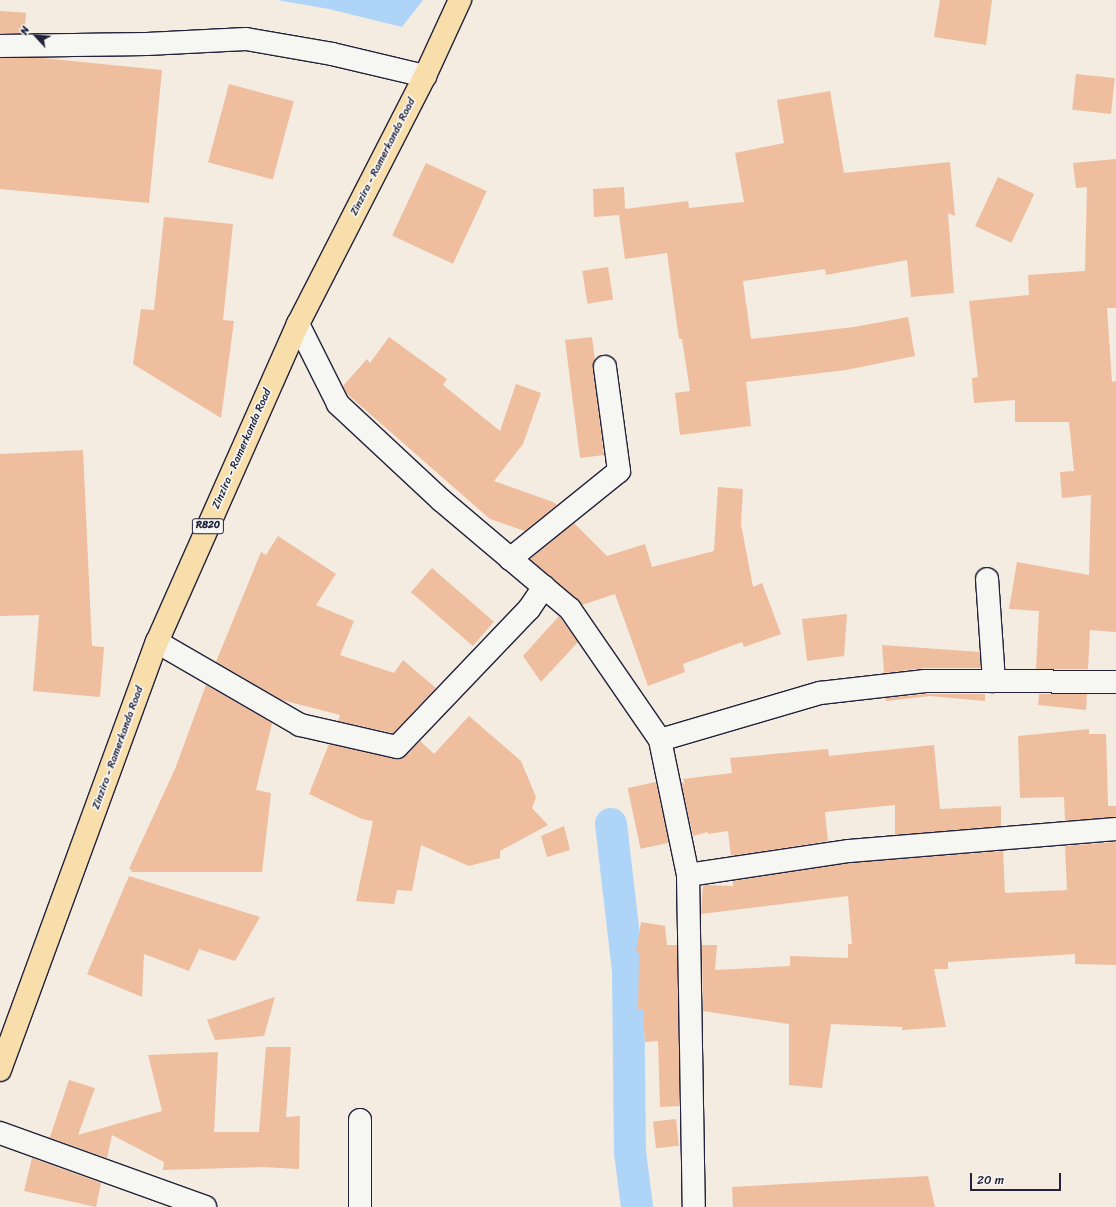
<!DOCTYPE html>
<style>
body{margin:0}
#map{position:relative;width:1116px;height:1207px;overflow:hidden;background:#f4ebe1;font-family:Sriracha,sans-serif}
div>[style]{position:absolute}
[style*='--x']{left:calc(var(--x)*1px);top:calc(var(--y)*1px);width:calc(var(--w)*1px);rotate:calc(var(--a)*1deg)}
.water>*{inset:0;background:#aed5f8}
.canal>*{height:32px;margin:-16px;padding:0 16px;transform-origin:16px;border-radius:16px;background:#aed5f8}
.building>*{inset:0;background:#eebe9e;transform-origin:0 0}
.roads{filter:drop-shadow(1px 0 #22223b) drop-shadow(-1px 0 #22223b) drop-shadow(0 1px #22223b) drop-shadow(0 -1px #22223b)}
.street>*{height:22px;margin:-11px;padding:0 11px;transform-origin:11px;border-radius:11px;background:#f6f6f2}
.primary>*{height:22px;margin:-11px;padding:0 11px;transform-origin:11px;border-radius:11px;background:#f8deab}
span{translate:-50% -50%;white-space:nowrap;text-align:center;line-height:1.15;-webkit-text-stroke:3.5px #f6f6f2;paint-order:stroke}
.shield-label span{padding:1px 3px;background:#f6f6f2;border:1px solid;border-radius:3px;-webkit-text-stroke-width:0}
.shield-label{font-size:10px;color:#22223b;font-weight:700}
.street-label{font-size:11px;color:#22223b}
.north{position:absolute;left:16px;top:16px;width:40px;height:40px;-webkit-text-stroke:3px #f6f6f2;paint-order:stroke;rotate:296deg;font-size:11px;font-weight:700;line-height:16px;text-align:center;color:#22223b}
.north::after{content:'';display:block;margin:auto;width:14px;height:18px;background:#22223b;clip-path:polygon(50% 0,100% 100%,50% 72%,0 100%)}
.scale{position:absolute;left:970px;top:1173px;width:91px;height:18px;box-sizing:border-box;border:2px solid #22223b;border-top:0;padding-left:5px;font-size:12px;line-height:14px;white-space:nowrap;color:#22223b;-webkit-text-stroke:3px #f6f6f2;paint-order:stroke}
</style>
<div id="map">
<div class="water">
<div style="clip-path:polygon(277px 0,423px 0,402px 27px,329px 9px)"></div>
</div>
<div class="canal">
<div style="--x:611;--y:824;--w:147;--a:83.4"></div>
<div style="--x:628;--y:970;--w:182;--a:89.4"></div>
<div style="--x:630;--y:1152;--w:55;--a:82.7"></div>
</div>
<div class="building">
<div style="clip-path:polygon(940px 0,992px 0,986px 45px,934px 37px)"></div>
<div style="left:0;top:11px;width:26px;height:23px;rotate:4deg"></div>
<div style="clip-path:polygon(0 58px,42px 58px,162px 70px,149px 203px,0 189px)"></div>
<div style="left:1076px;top:74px;width:39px;height:36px;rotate:6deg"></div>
<div style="left:229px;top:84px;width:67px;height:81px;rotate:15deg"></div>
<div style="clip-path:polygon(830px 91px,844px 173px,950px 162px,955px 216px,948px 213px,954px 293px,911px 297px,907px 260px,826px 275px,825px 269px,743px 281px,751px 339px,854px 327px,908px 317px,915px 356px,846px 370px,746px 382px,751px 426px,680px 435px,675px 393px,690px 391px,682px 339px,679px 339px,667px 253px,625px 259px,619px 215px,594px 217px,593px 189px,624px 187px,625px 209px,688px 201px,689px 208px,744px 202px,735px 153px,784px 143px,777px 100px)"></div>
<div style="clip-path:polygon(1116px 159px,1116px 308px,1107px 308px,1112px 382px,1116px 381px,1116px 632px,1090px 630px,1088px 669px,1036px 669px,1039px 611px,1009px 609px,1017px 562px,1089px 575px,1091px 495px,1062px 498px,1060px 472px,1074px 471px,1069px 422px,1015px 422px,1015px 400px,974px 403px,972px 378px,978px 377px,969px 301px,1029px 295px,1028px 275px,1085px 271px,1087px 187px,1076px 188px,1073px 163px)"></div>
<div style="left:426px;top:163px;width:67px;height:80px;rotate:25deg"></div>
<div style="left:998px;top:177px;width:40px;height:54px;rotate:25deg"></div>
<div style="clip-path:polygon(164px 217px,233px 224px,223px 320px,234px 321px,221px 418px,133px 364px,141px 309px,154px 310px)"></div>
<div style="left:608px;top:267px;width:33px;height:26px;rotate:81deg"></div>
<div style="clip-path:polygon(389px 337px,447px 379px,443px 385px,500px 431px,516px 384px,541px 393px,523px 444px,494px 481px,553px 502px,557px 505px,525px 531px,490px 519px,346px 393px,343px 386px,367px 359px,370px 363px)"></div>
<div style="clip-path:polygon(592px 337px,595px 360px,593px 369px,604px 455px,580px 458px,565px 340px)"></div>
<div style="clip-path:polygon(83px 450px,92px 646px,104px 647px,100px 697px,33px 691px,39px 615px,0 616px,0 454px)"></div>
<div style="clip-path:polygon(718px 487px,743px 489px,741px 524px,753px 587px,762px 583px,781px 634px,744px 647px,742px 642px,683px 664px,685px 672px,648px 686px,615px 594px,582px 605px,530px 559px,574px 523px,607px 556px,645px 544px,652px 567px,714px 551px)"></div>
<div style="clip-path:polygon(278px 536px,336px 574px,316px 605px,354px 621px,340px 655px,394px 673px,403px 660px,436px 688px,393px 733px,338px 721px,340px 715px,282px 700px,216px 662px,261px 552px,266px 555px)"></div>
<div style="left:432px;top:568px;width:82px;height:32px;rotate:41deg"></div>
<div style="clip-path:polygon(847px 614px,844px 656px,807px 661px,802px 619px)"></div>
<div style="clip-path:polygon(559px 616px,578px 642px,541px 682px,523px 656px)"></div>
<div style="clip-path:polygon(882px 645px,980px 652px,981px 668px,925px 668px,884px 673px)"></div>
<div style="clip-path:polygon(206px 685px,272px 723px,256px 790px,271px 793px,262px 872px,131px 872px,132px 870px,129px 869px,175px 769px)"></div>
<div style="clip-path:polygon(926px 694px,985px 694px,985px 701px,930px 696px,886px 701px,885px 698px)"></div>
<div style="clip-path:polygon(1039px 694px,1087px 694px,1086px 710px,1038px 705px)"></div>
<div style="clip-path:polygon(469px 716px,521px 761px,536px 797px,532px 808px,548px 825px,500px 851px,500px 858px,469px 866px,421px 845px,412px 891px,397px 890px,394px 904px,356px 901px,373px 821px,362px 819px,309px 794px,329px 744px,395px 759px,406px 756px,420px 741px,434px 754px)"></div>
<div style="clip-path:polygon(1089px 729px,1089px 734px,1106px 734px,1108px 806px,1116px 806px,1116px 817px,1065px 821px,1064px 797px,1020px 798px,1018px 736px)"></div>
<div style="clip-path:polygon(934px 745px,940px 809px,1001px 806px,1001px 826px,895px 835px,895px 805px,825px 812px,828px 841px,731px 856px,728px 831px,708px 834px,708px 832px,693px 836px,681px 781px,685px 785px,683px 779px,732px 773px,730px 758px,828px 749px,829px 756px)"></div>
<div style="left:656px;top:782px;width:62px;height:29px;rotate:78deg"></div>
<div style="clip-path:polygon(564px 826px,570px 850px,547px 857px,541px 836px)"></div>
<div style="clip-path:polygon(1116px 842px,1116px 965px,1075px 964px,1075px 954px,948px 962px,948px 969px,934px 969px,946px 1027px,902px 1030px,902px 1027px,831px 1024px,822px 1088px,789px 1085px,789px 1024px,703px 1011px,702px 945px,717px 945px,715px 970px,790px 966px,790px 956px,848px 958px,848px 944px,852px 944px,848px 896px,701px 914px,703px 885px,733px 886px,733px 881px,850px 863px,1003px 851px,1005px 893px,1067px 890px,1065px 846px)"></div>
<div style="clip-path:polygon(129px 876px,260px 917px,235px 961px,199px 949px,189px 971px,144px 954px,142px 997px,87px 974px)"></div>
<div style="clip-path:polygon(641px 922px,665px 926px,667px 945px,677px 945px,680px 1106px,660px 1107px,658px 1041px,645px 1042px,643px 1010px,638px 1010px,639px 953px,636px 952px)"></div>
<div style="clip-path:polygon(275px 997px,264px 1036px,215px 1040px,207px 1020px)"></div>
<div style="clip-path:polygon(266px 1047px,291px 1047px,286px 1117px,300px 1116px,299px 1169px,262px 1167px,163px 1170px,164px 1162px,112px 1135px,107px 1158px,45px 1136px,50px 1137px,69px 1080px,95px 1088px,78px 1135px,162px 1111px,148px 1055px,218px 1052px,214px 1132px,259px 1132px)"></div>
<div style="left:676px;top:1119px;width:27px;height:23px;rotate:84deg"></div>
<div style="clip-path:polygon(32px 1158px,101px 1183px,96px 1207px,24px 1191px)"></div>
<div style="clip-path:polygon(928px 1176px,935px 1207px,733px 1207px,732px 1187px)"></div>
</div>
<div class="roads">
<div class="street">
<div style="--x:0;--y:46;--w:147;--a:-0.8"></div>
<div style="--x:147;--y:44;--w:99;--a:-2.9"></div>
<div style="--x:246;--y:39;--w:87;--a:9.9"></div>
<div style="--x:332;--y:54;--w:96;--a:13.3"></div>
<div style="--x:298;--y:324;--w:89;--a:63.4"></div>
<div style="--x:338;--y:404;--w:141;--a:43"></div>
<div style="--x:441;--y:500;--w:169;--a:40.2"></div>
<div style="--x:570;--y:609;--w:159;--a:55.5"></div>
<div style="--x:660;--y:740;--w:138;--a:78.3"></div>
<div style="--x:688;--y:875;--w:332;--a:89"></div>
<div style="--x:510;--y:559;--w:140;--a:-38.9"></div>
<div style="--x:619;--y:471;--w:105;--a:-97.7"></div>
<div style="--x:157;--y:642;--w:165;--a:30.1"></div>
<div style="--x:300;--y:725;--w:99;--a:12.8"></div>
<div style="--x:397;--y:747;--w:191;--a:-46.3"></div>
<div style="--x:529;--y:609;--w:27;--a:-56"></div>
<div style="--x:994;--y:681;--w:122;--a:0.5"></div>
<div style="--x:660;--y:740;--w:167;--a:-16.4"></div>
<div style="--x:820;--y:693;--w:106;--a:-6.5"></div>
<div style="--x:925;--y:681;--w:69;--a:0"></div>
<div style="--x:994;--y:681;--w:102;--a:-93.9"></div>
<div style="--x:688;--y:875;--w:163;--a:-8.5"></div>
<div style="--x:849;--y:851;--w:268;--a:-4.7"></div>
<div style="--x:0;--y:1133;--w:218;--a:19.8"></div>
<div style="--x:360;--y:1207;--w:87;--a:-90"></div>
</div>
<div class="primary">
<div style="--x:0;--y:1070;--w:456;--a:-69.9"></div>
<div style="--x:157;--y:642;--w:348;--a:-66.1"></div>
<div style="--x:298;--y:324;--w:279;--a:-62.9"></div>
<div style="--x:425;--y:76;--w:84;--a:-65.3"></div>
</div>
</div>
<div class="shield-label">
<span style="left:208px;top:526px">R820</span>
</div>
<div class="street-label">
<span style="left:383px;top:157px;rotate:-63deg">Zinzira - Ramerkanda Road</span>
<span style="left:242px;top:449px;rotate:-66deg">Zinzira - Ramerkanda Road</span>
<span style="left:118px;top:748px;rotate:-70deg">Zinzira - Ramerkanda Road</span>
</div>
<div class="north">N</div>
<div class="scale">20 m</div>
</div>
